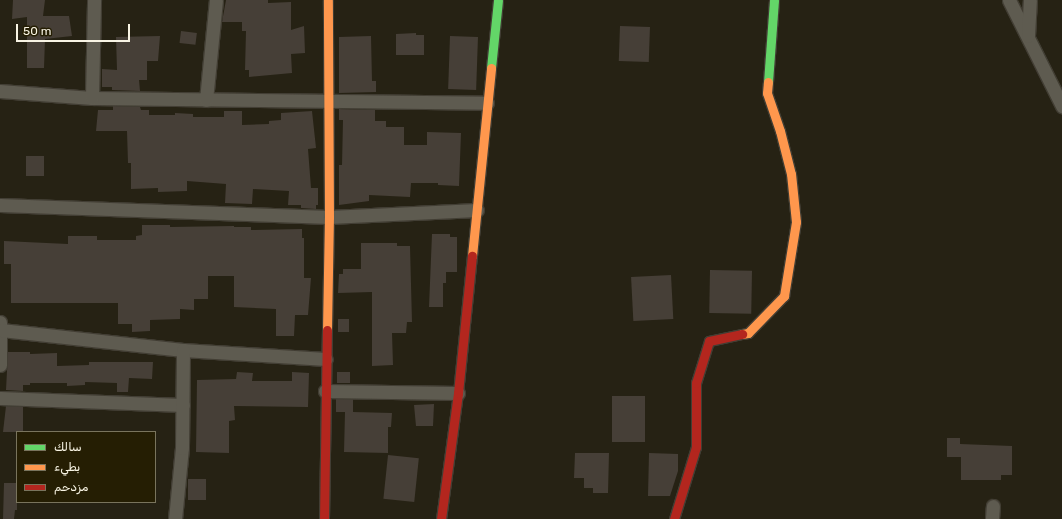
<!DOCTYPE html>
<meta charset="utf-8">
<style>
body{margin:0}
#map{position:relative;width:1062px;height:519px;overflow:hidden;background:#262214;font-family:Rubik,"Noto Sans Arabic",sans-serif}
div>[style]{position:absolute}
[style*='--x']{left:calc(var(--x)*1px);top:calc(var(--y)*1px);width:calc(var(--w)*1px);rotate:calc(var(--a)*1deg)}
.building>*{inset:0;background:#463f37;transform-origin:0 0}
.roads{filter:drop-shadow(1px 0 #423e34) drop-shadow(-1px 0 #423e34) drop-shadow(0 1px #423e34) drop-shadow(0 -1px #423e34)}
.street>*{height:13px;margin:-6.5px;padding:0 6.5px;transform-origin:6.5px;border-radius:6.5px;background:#5e5b50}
.fast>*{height:9px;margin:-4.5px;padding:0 4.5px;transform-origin:4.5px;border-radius:4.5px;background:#63d668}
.slow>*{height:9px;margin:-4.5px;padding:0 4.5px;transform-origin:4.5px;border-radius:4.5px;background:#ff974d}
.jam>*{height:9px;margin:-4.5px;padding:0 4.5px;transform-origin:4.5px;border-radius:4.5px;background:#b3261e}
span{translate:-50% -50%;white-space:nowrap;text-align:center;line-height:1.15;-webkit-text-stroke:3px #251e03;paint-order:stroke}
.legend{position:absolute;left:16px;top:431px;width:140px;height:72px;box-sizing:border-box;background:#251e03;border:1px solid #79745d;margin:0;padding:5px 7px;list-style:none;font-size:12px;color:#f8f4e4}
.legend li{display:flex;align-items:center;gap:8px;height:20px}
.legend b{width:20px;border:1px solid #79745d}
.scale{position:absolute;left:16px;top:24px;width:114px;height:18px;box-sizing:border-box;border:2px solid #f8f4e4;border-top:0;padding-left:5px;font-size:12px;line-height:14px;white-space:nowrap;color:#f8f4e4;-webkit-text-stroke:3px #251e03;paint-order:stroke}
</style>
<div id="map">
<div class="building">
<div style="clip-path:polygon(13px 0,45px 0,43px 16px,69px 16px,72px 36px,45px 39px,44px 68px,27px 68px,27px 17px,12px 19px)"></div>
<div style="clip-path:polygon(226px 0,268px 0,268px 3px,291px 2px,291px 30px,304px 26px,305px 53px,291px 54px,292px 73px,249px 77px,249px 70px,245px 70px,246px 31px,242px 31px,242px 22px,222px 22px)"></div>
<div style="left:620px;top:26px;width:30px;height:35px;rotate:2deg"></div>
<div style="left:181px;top:31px;width:16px;height:12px;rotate:7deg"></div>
<div style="clip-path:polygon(416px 33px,416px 35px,424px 35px,424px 55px,396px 55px,396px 34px)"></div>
<div style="clip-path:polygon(160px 36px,158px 61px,147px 61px,147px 80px,139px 80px,140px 91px,112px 90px,112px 87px,102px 87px,102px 69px,117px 70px,116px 37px)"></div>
<div style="clip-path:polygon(371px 36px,372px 81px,376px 81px,376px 92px,339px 93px,339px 37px)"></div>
<div style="left:450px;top:36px;width:28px;height:53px;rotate:2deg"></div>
<div style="clip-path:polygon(113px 106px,140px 107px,141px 110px,149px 110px,149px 115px,175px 115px,175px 113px,193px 114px,193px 117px,224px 117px,224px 111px,242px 111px,242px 125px,269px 124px,269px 121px,281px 120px,281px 113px,312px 111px,316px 148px,308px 149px,311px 188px,318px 188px,318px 205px,316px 205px,316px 209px,301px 208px,301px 205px,288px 205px,289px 191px,253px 189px,252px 204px,225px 203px,226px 184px,187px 181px,187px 191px,158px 192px,158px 188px,131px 189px,131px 163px,128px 163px,127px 131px,96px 131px,98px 110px,113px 110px)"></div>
<div style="clip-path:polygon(339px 109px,375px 110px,375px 121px,386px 121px,386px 127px,404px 127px,404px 145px,427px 145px,427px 132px,461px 133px,459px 186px,438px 185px,438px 183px,411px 183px,410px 197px,369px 195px,369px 201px,339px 205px,339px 165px,342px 165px,343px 120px,339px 120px)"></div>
<div style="left:26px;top:156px;width:18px;height:20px"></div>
<div style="clip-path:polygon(142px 225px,170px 225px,170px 227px,234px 226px,234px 227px,251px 227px,251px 230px,302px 229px,302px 238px,304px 238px,304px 278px,311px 278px,308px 315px,295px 315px,294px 336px,276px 336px,276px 309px,234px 307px,234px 276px,208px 276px,208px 299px,194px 299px,194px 310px,180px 309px,180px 319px,150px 320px,150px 331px,132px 332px,132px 324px,118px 324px,118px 303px,11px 303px,11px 264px,4px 264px,4px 241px,68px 244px,68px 236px,97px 236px,97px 240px,136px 240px,136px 236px,142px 235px)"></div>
<div style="clip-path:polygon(432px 234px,450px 234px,450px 237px,457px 237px,457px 272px,446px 272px,446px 283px,443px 283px,443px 307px,429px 307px)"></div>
<div style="clip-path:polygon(361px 243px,397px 243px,397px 246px,410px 246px,412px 322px,407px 322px,406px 333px,392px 333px,393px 365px,372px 366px,372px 292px,338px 293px,339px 274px,343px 274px,343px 269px,361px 269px)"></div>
<div style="left:710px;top:270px;width:42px;height:43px;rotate:1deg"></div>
<div style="left:671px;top:275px;width:44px;height:40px;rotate:87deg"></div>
<div style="left:338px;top:319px;width:11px;height:13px"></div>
<div style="clip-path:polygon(8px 352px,30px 352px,30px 354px,57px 353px,57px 366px,89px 365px,89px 362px,153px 362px,152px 379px,129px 378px,128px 392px,117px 392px,117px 383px,85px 382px,85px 385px,67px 386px,67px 383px,30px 383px,30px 385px,23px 385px,23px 391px,6px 390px)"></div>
<div style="clip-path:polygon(237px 372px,253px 373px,252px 381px,292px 381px,292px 372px,309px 373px,308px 407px,234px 406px,235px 420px,229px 421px,229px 453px,196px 452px,197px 380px,236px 379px)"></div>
<div style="left:337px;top:372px;width:13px;height:11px"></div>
<div style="left:612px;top:396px;width:33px;height:46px"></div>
<div style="clip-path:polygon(336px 399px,353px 399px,353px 412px,392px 413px,391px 427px,388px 427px,388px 453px,344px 452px,345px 412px,336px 412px)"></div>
<div style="clip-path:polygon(434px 404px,433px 426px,416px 426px,414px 405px)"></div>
<div style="clip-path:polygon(6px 406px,23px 407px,23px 432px,3px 432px)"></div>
<div style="clip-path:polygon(947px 438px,960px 438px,960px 444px,1012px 446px,1012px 475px,1001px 475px,1001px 480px,961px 480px,961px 457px,947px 457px)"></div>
<div style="clip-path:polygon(575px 453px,609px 453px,608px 493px,593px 493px,593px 488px,584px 488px,584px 478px,574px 478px)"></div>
<div style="clip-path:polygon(649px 453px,678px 454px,678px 471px,670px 496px,648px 496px)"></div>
<div style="left:388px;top:455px;width:31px;height:44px;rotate:6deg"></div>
<div style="left:188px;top:479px;width:18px;height:21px"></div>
<div style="clip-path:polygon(4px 483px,17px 483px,17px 510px,15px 510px,14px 519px,3px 519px)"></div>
</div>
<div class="roads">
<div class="street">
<div style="--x:1009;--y:0;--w:119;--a:63.4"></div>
<div style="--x:1028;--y:36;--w:36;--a:-87"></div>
<div style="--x:0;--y:91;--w:92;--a:4.4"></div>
<div style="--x:92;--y:98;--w:395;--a:0.7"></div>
<div style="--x:92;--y:98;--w:98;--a:-88.8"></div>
<div style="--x:206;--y:100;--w:100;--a:-84.3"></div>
<div style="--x:0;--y:205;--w:329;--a:2.1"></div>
<div style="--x:329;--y:217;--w:148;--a:-2.7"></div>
<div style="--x:0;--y:322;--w:43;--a:90"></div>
<div style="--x:1;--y:330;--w:183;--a:6.3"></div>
<div style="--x:183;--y:350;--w:143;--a:3.6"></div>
<div style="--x:325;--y:391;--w:133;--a:0.9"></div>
<div style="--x:0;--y:398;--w:183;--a:2.2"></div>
<div style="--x:175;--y:519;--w:71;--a:-84.4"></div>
<div style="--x:182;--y:448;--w:98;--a:-89.4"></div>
<div style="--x:992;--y:519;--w:13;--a:-86"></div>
</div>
<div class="fast">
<div style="--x:491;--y:68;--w:68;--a:-84.1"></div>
<div style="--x:768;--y:82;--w:82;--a:-85.8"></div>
</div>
<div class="slow">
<div style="--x:472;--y:256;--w:189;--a:-84.2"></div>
<div style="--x:327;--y:330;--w:113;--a:-89"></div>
<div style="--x:329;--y:217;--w:217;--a:-90.3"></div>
<div style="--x:742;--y:334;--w:6;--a:-9"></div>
<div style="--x:748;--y:333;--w:52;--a:-45.8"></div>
<div style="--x:784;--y:296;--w:75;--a:-80.8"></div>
<div style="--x:796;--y:222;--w:48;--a:-95.9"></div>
<div style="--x:791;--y:174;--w:44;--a:-104.3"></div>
<div style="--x:780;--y:131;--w:40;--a:-108.9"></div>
<div style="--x:767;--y:93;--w:11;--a:-85"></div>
</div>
<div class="jam">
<div style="--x:324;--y:519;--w:189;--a:-89.1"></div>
<div style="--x:441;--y:519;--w:127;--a:-82.3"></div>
<div style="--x:458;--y:393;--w:138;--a:-84.2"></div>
<div style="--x:674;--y:519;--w:75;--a:-73"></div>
<div style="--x:696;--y:447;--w:64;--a:-90"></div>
<div style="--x:696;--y:383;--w:44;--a:-72.8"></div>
<div style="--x:709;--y:341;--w:34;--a:-12"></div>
</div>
</div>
<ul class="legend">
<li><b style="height:5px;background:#63d668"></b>سالك</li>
<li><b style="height:5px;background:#ff974d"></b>بطيء</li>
<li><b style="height:5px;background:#b3261e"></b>مزدحم</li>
</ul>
<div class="scale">50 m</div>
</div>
